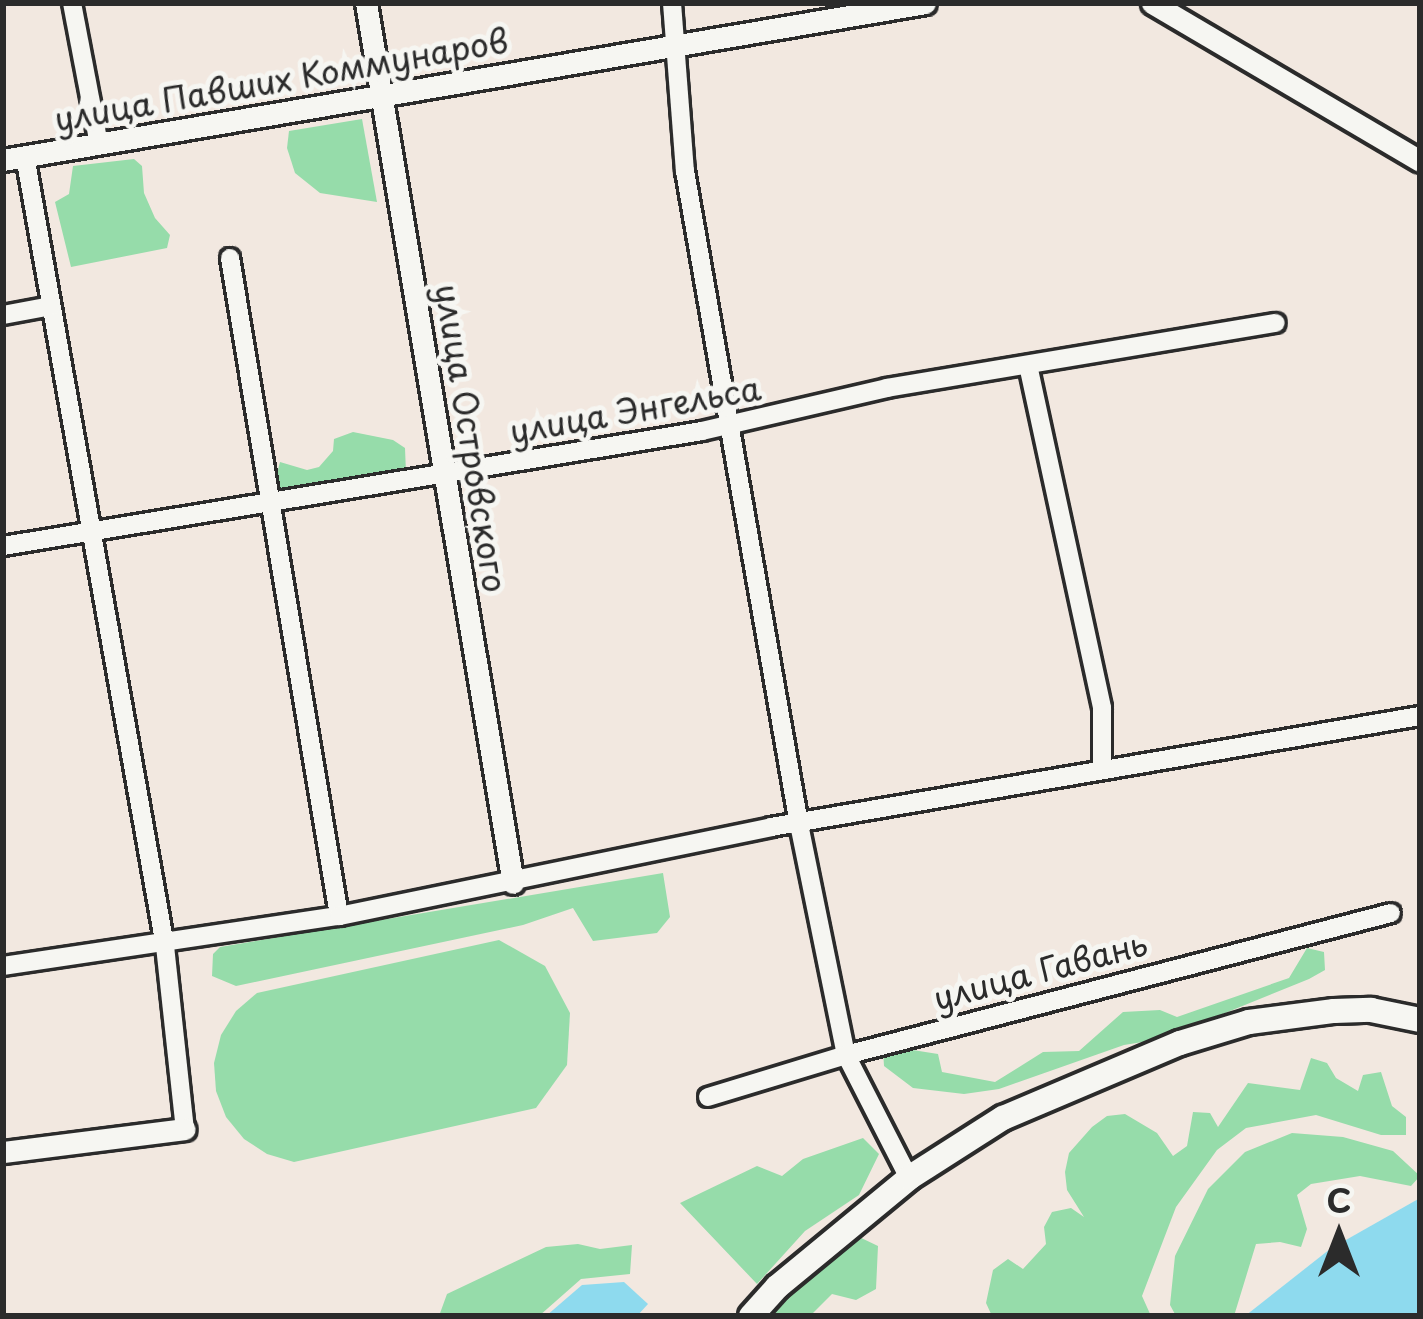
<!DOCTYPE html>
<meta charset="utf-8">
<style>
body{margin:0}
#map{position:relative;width:1423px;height:1319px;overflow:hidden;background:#f2e8e0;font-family:"Playpen Sans",sans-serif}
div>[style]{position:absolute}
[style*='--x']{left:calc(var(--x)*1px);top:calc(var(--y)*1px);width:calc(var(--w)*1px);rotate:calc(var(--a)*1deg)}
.green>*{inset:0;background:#96dcaa}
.water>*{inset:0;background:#8edaee}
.roads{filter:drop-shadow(3px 0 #2b2b2b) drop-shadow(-3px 0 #2b2b2b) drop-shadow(0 3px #2b2b2b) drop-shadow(0 -3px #2b2b2b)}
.minor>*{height:18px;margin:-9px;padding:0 9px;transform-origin:9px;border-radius:9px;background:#f6f6f2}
.tertiary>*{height:21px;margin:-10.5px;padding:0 10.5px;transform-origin:10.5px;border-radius:10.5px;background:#f6f6f2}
.secondary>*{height:24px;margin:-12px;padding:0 12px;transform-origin:12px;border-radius:12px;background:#f6f6f2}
span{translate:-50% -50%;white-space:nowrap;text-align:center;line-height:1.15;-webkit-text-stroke:10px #f6f6f2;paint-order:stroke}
.street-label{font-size:33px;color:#2b2b2b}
.frame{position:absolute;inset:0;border:6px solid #2b2b2b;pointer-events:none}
.north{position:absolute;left:1279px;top:1175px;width:120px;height:120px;-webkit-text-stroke:9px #f6f6f2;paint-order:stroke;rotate:0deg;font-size:33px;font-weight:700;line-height:48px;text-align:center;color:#2b2b2b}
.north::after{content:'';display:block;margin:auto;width:42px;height:54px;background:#2b2b2b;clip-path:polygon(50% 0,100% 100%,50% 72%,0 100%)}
</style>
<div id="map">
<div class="green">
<div style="clip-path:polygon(362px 119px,377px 202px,320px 193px,295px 173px,287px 148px,289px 131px)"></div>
<div style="clip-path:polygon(134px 159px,142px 166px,144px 193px,155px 218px,170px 235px,167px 248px,71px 267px,55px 202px,69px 194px,73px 166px)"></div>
<div style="clip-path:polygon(353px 432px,393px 440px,405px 448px,406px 473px,281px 489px,274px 485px,280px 462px,307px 470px,319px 467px,333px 451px,334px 439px)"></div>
<div style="clip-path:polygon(663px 873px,670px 917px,657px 933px,593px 941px,573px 908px,523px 925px,236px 986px,212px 976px,213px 954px,220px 947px)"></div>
<div style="clip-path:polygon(499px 940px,545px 966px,570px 1013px,567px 1065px,536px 1108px,294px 1162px,267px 1154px,244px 1139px,226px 1117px,216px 1091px,214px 1063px,221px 1035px,236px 1011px,257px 993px)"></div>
<div style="clip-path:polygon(1307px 948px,1324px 952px,1325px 970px,1309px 979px,1161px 1039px,1124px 1045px,999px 1089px,964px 1094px,913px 1088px,884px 1066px,883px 1050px,900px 1048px,938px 1054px,942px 1072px,995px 1082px,1043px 1052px,1079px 1051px,1123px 1012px,1160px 1010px,1177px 1017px,1289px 978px)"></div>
<div style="clip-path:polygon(1311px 1058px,1327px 1063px,1336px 1078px,1358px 1091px,1363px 1075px,1381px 1072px,1392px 1106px,1406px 1117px,1406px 1135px,1381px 1135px,1316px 1115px,1246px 1128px,1217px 1150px,1176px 1207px,1142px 1296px,1151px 1316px,992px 1316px,986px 1303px,993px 1270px,1008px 1259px,1023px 1269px,1046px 1244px,1044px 1227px,1052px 1212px,1071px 1208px,1084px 1217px,1067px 1190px,1065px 1172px,1069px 1153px,1092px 1127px,1107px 1116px,1125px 1114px,1157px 1133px,1173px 1156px,1187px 1146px,1193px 1112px,1210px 1113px,1218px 1127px,1248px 1083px,1300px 1090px)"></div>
<div style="clip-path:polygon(1292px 1133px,1343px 1137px,1393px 1151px,1420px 1176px,1411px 1186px,1360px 1176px,1311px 1184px,1297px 1195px,1307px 1229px,1301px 1247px,1280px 1242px,1256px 1244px,1234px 1316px,1176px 1316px,1170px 1305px,1175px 1256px,1208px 1189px,1245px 1152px)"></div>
<div style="clip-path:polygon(863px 1138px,879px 1154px,859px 1195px,805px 1231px,757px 1284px,680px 1203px,757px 1166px,782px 1176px,803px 1159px)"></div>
<div style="clip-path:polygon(855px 1235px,878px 1246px,876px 1289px,856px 1300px,832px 1294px,810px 1316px,769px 1316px,785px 1293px)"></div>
<div style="clip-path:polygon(578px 1244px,600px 1249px,632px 1245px,630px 1274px,581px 1279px,539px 1316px,439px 1316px,447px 1294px,546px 1247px)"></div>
</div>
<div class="water">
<div style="clip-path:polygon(1420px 1198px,1420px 1316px,1245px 1316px,1330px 1249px)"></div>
<div style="clip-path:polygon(624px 1282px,648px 1304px,637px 1316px,546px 1316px,582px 1285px)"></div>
</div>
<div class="roads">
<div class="minor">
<div style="--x:72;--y:3;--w:144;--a:79.2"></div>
<div style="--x:672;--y:3;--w:169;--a:85.6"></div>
<div style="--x:685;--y:171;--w:663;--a:80.1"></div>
<div style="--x:799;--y:824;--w:236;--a:78.5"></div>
<div style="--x:846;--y:1055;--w:138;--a:62.9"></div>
<div style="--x:25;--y:156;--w:802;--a:79.95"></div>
<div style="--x:165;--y:946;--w:184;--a:83.8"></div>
<div style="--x:230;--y:258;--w:667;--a:80.59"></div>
<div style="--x:3;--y:315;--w:49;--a:-10.6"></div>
<div style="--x:1028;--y:365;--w:351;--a:77.8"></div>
<div style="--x:1102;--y:708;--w:62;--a:90"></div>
<div style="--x:3;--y:546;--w:708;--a:-9.34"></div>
<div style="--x:702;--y:431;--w:190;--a:-13.1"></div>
<div style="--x:887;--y:388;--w:394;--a:-9.5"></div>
<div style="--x:3;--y:966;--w:340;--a:-8.5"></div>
<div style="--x:339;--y:916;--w:441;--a:-11.6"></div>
<div style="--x:771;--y:827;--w:658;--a:-9.71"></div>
<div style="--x:708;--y:1097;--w:144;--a:-16.9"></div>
<div style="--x:846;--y:1055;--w:563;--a:-14.6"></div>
</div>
<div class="tertiary">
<div style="--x:366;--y:3;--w:892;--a:80.52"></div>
<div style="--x:1152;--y:3;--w:311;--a:30.5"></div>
<div style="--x:3;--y:160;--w:935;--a:-9.66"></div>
<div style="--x:3;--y:1152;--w:183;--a:-7.2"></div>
</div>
<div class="secondary">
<div style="--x:751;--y:1316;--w:39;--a:-48"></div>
<div style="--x:777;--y:1287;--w:171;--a:-39.5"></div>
<div style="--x:909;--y:1178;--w:112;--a:-32.6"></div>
<div style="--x:1003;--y:1118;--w:192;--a:-23"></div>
<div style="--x:1180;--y:1043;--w:72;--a:-16.9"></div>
<div style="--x:1249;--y:1022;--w:86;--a:-7.4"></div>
<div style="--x:1334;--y:1011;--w:37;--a:-2"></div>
<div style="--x:1371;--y:1010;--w:50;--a:11.5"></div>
</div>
</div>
<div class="street-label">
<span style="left:281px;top:79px;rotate:-10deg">улица Павших Коммунаров</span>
<span style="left:635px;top:409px;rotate:-10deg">улица Энгельса</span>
<span style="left:472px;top:438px;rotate:81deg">улица Островского</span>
<span style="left:1040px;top:970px;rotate:-15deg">улица Гавань</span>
</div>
<div class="frame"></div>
<div class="north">С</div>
</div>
